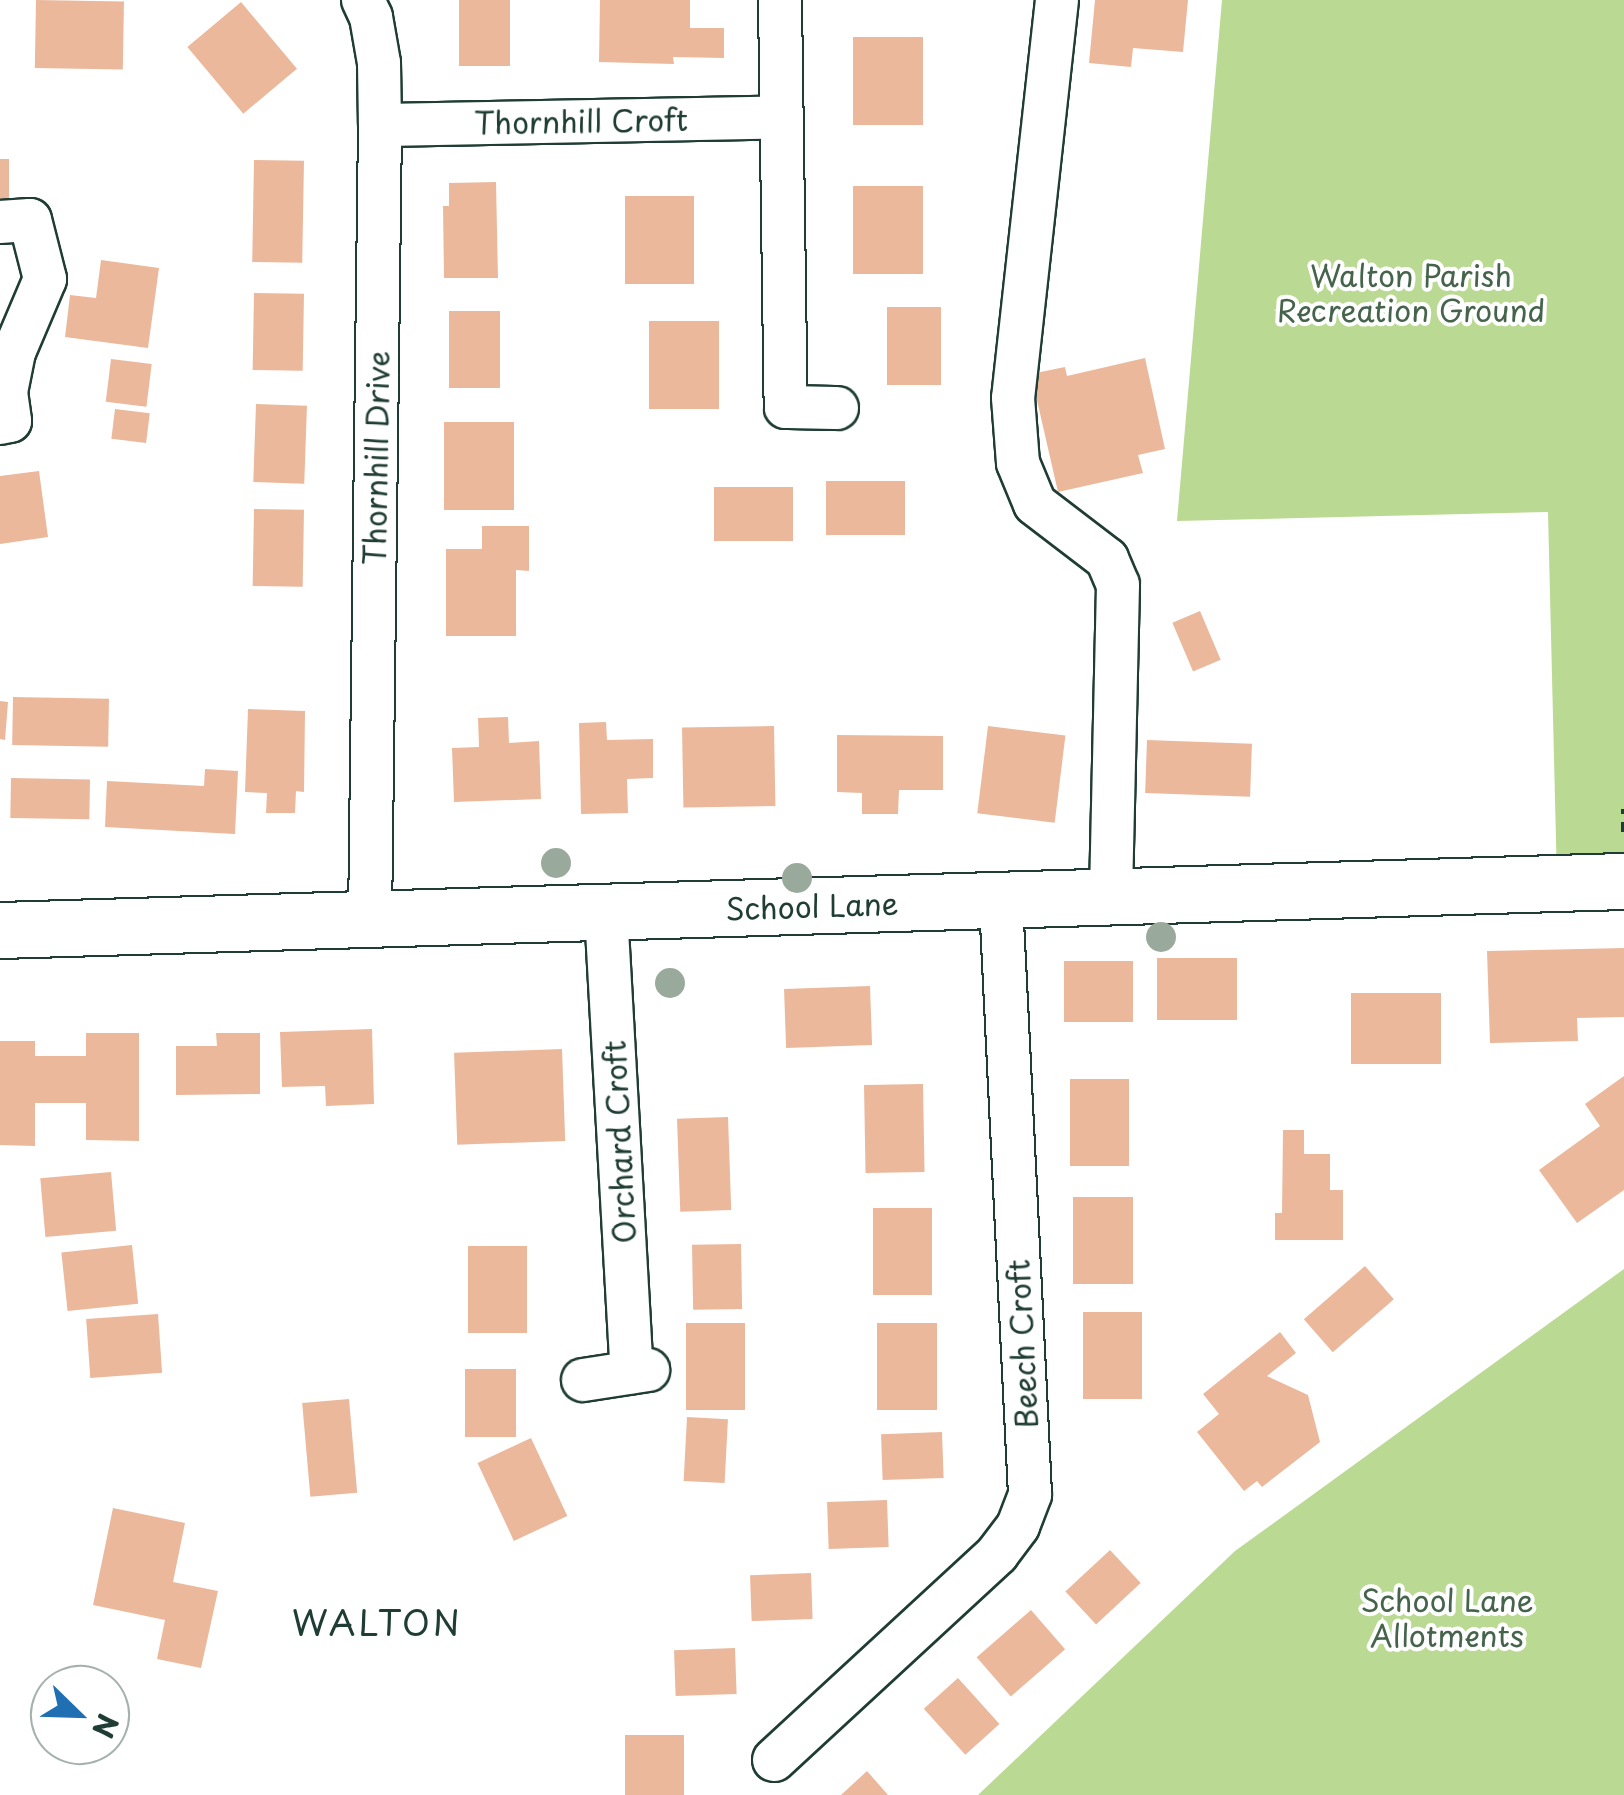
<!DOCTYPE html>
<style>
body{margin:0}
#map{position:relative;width:1624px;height:1795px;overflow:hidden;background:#fff;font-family:"Playpen Sans",sans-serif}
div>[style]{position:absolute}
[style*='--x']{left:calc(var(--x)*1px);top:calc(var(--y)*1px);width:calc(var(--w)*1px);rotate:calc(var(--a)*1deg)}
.green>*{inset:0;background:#bad992}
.building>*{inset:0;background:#ebb89c;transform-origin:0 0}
.path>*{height:6px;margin-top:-3px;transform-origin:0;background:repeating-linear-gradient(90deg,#1f3d34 0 10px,transparent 0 18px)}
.roads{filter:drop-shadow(2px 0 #1f3d34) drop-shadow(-2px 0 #1f3d34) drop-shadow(0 2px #1f3d34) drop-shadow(0 -2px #1f3d34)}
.street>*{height:42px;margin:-21px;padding:0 21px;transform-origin:21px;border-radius:21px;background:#fff}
.secondary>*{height:55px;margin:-27.5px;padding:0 27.5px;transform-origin:27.5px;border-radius:27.5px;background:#fff}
.trees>*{width:30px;height:30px;margin:-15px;border-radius:50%;background:#99aa9d}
span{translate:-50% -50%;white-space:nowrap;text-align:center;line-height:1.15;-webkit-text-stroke:8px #fff;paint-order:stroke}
.street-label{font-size:30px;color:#1f3d34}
.park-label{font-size:30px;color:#46644c}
.quarter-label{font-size:35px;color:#1f3d34;letter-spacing:2.5px}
.north{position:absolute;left:30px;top:1665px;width:100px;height:100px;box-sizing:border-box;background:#fff;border:2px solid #a5b1ae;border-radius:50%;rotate:113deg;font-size:28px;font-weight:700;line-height:40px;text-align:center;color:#1f3d34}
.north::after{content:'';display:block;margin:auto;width:35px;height:45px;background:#1f6fb2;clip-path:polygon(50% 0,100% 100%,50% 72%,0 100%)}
</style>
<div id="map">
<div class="green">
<div style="clip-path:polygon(1222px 0,1624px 0,1624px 881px,1557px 881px,1548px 512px,1177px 521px)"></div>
<div style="clip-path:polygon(1624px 1269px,1624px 1795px,978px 1795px,1235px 1551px)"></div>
</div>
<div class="building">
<div style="left:36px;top:0;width:88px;height:68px;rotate:1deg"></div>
<div style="left:459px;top:0;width:51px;height:66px"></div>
<div style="clip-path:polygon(600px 0,690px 0,690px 28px,724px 28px,724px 58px,673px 57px,674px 64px,599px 62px)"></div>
<div style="clip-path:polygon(1095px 0,1188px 0,1183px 52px,1133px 48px,1131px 67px,1089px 63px)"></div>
<div style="left:241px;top:2px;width:87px;height:70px;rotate:50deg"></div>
<div style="left:853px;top:37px;width:70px;height:88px"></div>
<div style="left:0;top:159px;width:9px;height:41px"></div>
<div style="left:254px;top:160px;width:50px;height:102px;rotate:1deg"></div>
<div style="clip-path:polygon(496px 182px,498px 278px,444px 278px,443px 206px,449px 206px,449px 183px)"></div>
<div style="left:853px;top:186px;width:70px;height:88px"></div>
<div style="left:694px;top:196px;width:88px;height:69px;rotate:90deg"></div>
<div style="clip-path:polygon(101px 260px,159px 268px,148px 348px,65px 337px,70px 295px,96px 298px)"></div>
<div style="left:254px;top:293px;width:50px;height:77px;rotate:1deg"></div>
<div style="left:887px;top:307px;width:54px;height:78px"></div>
<div style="left:449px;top:311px;width:51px;height:77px"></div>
<div style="left:649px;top:321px;width:70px;height:88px"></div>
<div style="clip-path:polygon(1145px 358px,1165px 449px,1138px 455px,1143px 473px,1058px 492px,1031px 374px,1065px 367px,1067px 376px)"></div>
<div style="left:111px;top:359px;width:41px;height:43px;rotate:7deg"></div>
<div style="left:256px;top:404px;width:51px;height:78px;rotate:2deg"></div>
<div style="left:115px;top:409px;width:35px;height:30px;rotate:7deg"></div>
<div style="left:444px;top:422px;width:70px;height:88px"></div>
<div style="clip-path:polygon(39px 471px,48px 537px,0 544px,0 476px)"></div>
<div style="left:905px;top:481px;width:54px;height:79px;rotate:90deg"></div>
<div style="left:714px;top:487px;width:79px;height:54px"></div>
<div style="left:254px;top:509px;width:50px;height:77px;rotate:1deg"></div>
<div style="clip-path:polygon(482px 526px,529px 526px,529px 571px,516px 570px,516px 636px,446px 636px,446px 549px,482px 549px)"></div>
<div style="left:1200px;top:611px;width:53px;height:30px;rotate:67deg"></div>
<div style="left:13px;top:697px;width:96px;height:48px;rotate:1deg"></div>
<div style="clip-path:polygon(0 701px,8px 702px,5px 740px,0 739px)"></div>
<div style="clip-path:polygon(248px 709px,305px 711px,304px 792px,296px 791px,295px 813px,266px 813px,267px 793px,245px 792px)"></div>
<div style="clip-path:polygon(508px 717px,509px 743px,539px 741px,541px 799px,454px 802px,452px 748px,479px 747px,478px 718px)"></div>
<div style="clip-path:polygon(606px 722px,607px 740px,653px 739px,653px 778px,627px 779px,628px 813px,581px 814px,579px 723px)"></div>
<div style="left:774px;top:726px;width:80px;height:92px;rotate:89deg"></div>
<div style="left:988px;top:726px;width:78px;height:88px;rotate:7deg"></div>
<div style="clip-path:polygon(837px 735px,943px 736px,943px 790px,899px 790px,898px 814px,862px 814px,862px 793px,837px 792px)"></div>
<div style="left:1147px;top:740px;width:105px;height:53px;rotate:2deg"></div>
<div style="clip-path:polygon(205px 769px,238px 771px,235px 834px,105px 827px,107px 781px,204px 786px)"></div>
<div style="left:11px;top:778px;width:79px;height:40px;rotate:1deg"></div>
<div style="clip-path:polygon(1624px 948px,1624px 1017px,1577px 1018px,1578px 1041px,1490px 1043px,1487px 951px)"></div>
<div style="left:1237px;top:958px;width:62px;height:80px;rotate:90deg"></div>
<div style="left:1133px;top:961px;width:61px;height:69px;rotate:90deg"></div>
<div style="left:870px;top:986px;width:59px;height:86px;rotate:88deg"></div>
<div style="left:1351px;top:993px;width:90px;height:71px"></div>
<div style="clip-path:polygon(372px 1029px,374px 1104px,326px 1106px,325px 1086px,282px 1087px,280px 1032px)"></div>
<div style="clip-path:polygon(86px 1033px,139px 1033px,139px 1141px,86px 1140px,86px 1103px,35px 1103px,35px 1146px,0 1145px,0 1041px,35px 1041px,35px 1056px,86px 1056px)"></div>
<div style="clip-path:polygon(216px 1033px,260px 1033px,260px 1094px,176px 1095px,176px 1046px,217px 1046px)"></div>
<div style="left:562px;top:1049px;width:92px;height:108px;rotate:88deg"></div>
<div style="clip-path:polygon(1624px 1076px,1624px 1190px,1577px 1223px,1539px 1170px,1600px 1126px,1585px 1104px)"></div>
<div style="left:1129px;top:1079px;width:87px;height:59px;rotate:90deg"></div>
<div style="left:923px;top:1084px;width:88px;height:59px;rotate:89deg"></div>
<div style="left:728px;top:1117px;width:93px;height:51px;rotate:88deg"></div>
<div style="clip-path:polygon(1283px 1130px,1304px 1130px,1304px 1154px,1330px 1154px,1330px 1190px,1343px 1190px,1343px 1240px,1275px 1240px,1275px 1213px,1282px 1213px)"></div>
<div style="left:111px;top:1172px;width:59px;height:71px;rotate:85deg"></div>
<div style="left:1073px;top:1197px;width:60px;height:87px"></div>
<div style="left:932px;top:1208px;width:87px;height:59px;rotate:90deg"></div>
<div style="left:741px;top:1244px;width:65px;height:49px;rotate:89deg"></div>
<div style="left:132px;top:1245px;width:59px;height:71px;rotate:84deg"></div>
<div style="left:468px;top:1246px;width:59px;height:87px"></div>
<div style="left:1365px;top:1266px;width:44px;height:81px;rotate:49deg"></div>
<div style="left:1083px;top:1312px;width:59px;height:87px"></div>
<div style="left:158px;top:1314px;width:59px;height:72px;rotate:86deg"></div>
<div style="left:686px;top:1323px;width:59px;height:87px"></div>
<div style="left:877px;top:1323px;width:60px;height:87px"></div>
<div style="clip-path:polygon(1280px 1332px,1296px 1353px,1267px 1376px,1308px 1395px,1320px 1442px,1262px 1487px,1257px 1481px,1244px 1491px,1197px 1432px,1219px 1414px,1203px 1394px)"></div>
<div style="left:516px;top:1369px;width:68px;height:51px;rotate:90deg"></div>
<div style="left:349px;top:1399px;width:94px;height:47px;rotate:85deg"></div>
<div style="left:687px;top:1417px;width:41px;height:64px;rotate:3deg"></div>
<div style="left:942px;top:1432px;width:46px;height:61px;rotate:88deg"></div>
<div style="left:531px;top:1438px;width:86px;height:59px;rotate:65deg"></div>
<div style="left:887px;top:1500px;width:47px;height:60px;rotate:88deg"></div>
<div style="clip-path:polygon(113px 1508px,185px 1523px,173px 1582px,218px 1591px,201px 1668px,157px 1659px,165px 1620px,93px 1605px)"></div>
<div style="left:1110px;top:1550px;width:45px;height:61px;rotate:47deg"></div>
<div style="left:811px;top:1573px;width:46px;height:61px;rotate:88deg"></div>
<div style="left:1031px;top:1610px;width:52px;height:72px;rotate:49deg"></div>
<div style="left:735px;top:1648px;width:46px;height:61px;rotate:88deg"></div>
<div style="left:958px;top:1678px;width:62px;height:46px;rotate:48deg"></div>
<div style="left:625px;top:1735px;width:59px;height:60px"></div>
<div style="clip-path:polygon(867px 1771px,888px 1795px,841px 1795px)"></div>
</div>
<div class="path">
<div style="--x:1624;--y:832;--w:23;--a:-90"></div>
</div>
<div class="roads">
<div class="street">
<div style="--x:363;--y:0;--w:19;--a:65"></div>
<div style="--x:371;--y:17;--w:47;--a:80.1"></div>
<div style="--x:379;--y:63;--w:62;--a:89.1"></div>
<div style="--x:380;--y:125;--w:794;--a:90.72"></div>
<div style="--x:780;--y:0;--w:407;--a:89.2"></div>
<div style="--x:786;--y:407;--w:51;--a:1.1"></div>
<div style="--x:1057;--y:0;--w:400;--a:96.3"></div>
<div style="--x:1013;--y:398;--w:65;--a:85.6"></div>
<div style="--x:1018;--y:463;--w:44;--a:67.5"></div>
<div style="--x:1035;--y:504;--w:91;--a:37.4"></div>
<div style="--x:1107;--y:559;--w:28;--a:67"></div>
<div style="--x:1118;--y:585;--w:312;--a:91.3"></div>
<div style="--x:380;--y:125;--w:401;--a:-1.1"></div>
<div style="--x:0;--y:222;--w:30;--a:-4"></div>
<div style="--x:30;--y:220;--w:61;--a:75.7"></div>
<div style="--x:45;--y:279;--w:79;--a:113"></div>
<div style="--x:14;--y:352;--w:41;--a:101.3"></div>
<div style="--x:6;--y:392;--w:29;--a:82"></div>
<div style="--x:10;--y:421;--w:10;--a:169"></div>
<div style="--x:606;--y:912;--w:461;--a:86.8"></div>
<div style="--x:583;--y:1380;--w:66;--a:-8.7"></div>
<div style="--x:774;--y:1760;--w:304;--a:-42.7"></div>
<div style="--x:997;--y:1554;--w:35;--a:-53"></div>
<div style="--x:1018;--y:1526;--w:34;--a:-69"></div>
<div style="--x:1030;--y:1494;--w:595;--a:-92.8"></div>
</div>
<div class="secondary">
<div style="--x:0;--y:930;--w:1625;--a:-1.73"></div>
</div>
</div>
<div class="trees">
<div style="left:556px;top:863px"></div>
<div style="left:797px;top:878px"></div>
<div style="left:1161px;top:937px"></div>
<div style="left:670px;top:983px"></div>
</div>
<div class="street-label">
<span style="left:581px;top:121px;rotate:-1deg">Thornhill Croft</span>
<span style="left:376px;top:458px;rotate:-89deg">Thornhill Drive</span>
<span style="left:812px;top:906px;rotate:-2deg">School Lane</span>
<span style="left:619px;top:1142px;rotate:-93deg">Orchard Croft</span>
<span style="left:1022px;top:1344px;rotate:-93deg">Beech Croft</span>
</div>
<div class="park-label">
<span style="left:1411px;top:292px">Walton Parish<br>Recreation Ground</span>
<span style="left:1447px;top:1617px">School Lane<br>Allotments</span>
</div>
<div class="quarter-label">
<span style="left:377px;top:1622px">WALTON</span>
</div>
<div class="north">N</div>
</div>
